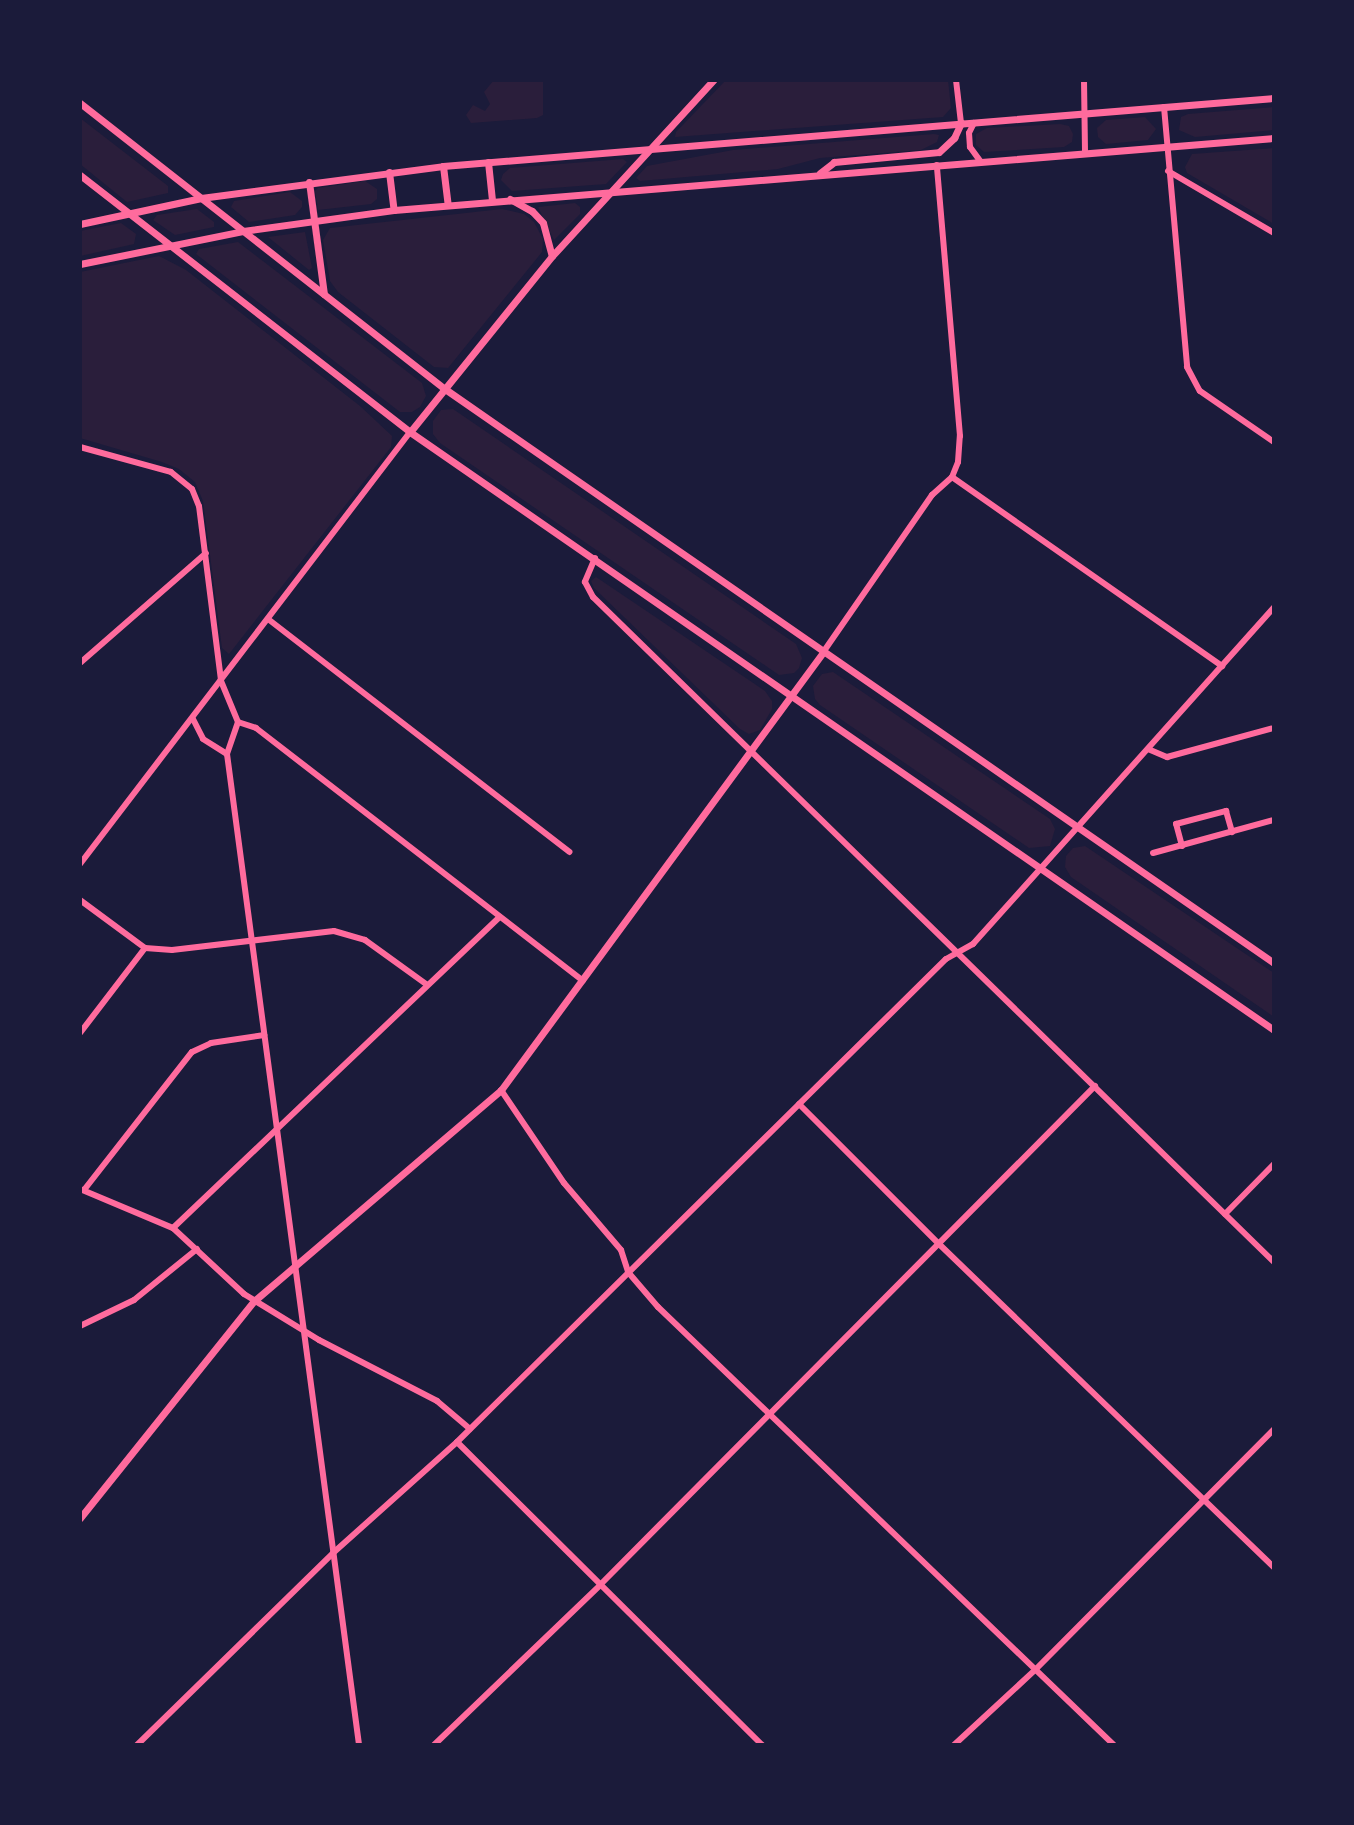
<!DOCTYPE html>
<style>
body{margin:0}
#map{position:relative;width:1354px;height:1825px;overflow:hidden;background:#1b1b3a;font-family:Barlow,sans-serif}
div>[style]{position:absolute}
[style*='--x']{left:calc(var(--x)*1px);top:calc(var(--y)*1px);width:calc(var(--w)*1px);rotate:calc(var(--a)*1deg)}
.green>*{inset:0;background:#2a1e3b}
.minor>*{height:6px;margin:-3px;padding:0 3px;transform-origin:3px;border-radius:3px;background:#ff6b9d}
.tertiary>*{height:7px;margin:-3.5px;padding:0 3.5px;transform-origin:3.5px;border-radius:3.5px;background:#ff6b9d}
span{translate:-50% -50%;white-space:nowrap;text-align:center;line-height:1.15;-webkit-text-stroke:8px #1b1b3a;paint-order:stroke}
.frame{position:absolute;inset:0;border:82px solid #1b1b3a;pointer-events:none}
</style>
<div id="map">
<div class="green">
<div style="clip-path:polygon(494px 80px,543px 80px,543px 115px,537px 118px,471px 123px,466px 115px,473px 105px,485px 111px,490px 104px,484px 92px)"></div>
<div style="clip-path:polygon(726px 80px,948px 80px,951px 108px,943px 117px,675px 137px,676px 132px)"></div>
<div style="clip-path:polygon(1274px 107px,1274px 130px,1195px 137px,1179px 130px,1181px 117px,1188px 114px)"></div>
<div style="clip-path:polygon(1145px 117px,1156px 129px,1148px 140px,1106px 144px,1098px 137px,1097px 128px,1106px 120px)"></div>
<div style="clip-path:polygon(80px 118px,168px 186px,168px 193px,127px 202px,80px 164px)"></div>
<div style="clip-path:polygon(1060px 124px,1069px 126px,1073px 134px,1072px 142px,1064px 147px,984px 152px,976px 145px,976px 134px,987px 128px)"></div>
<div style="clip-path:polygon(934px 134px,939px 135px,937px 142px,921px 150px,820px 158px,778px 169px,640px 181px,636px 178px,647px 166px,733px 150px)"></div>
<div style="clip-path:polygon(1274px 148px,1274px 224px,1187px 173px,1185px 167px,1192px 154px)"></div>
<div style="clip-path:polygon(623px 159px,627px 162px,606px 184px,512px 191px,501px 180px,503px 174px,510px 168px)"></div>
<div style="clip-path:polygon(365px 181px,377px 189px,377px 199px,371px 204px,318px 210px,315px 191px,318px 188px)"></div>
<div style="clip-path:polygon(290px 192px,302px 201px,302px 207px,295px 215px,249px 222px,231px 207px,234px 201px)"></div>
<div style="clip-path:polygon(575px 203px,580px 207px,580px 214px,554px 240px,538px 207px)"></div>
<div style="clip-path:polygon(197px 209px,214px 222px,214px 227px,175px 235px,153px 220px,157px 215px)"></div>
<div style="clip-path:polygon(502px 209px,524px 214px,534px 222px,543px 239px,542px 252px,448px 368px,434px 367px,338px 292px,330px 281px,323px 240px,330px 228px)"></div>
<div style="clip-path:polygon(121px 223px,136px 234px,134px 244px,80px 256px,80px 231px)"></div>
<div style="clip-path:polygon(305px 232px,312px 268px,309px 270px,268px 237px)"></div>
<div style="clip-path:polygon(238px 242px,422px 383px,426px 396px,420px 407px,412px 412px,400px 412px,196px 254px,199px 249px)"></div>
<div style="clip-path:polygon(159px 256px,186px 270px,360px 406px,392px 436px,391px 447px,229px 654px,222px 648px,203px 501px,195px 482px,179px 469px,162px 462px,80px 438px,80px 272px)"></div>
<div style="clip-path:polygon(453px 409px,796px 644px,802px 658px,799px 668px,794px 673px,779px 675px,440px 443px,433px 434px,433px 421px,441px 410px)"></div>
<div style="clip-path:polygon(596px 577px,765px 691px,772px 701px,772px 709px,760px 730px,749px 734px,740px 729px,594px 588px,591px 581px)"></div>
<div style="clip-path:polygon(833px 672px,1050px 819px,1055px 829px,1050px 846px,1029px 848px,820px 705px,815px 699px,813px 686px,822px 674px)"></div>
<div style="clip-path:polygon(1085px 846px,1274px 973px,1274px 1017px,1071px 877px,1065px 867px,1066px 856px,1073px 848px)"></div>
</div>
<div class="minor">
<div style="--x:956;--y:80;--w:43;--a:83.4"></div>
<div style="--x:1084;--y:80;--w:74;--a:89.2"></div>
<div style="--x:1164;--y:107;--w:261;--a:84.9"></div>
<div style="--x:1187;--y:367;--w:27;--a:62"></div>
<div style="--x:1200;--y:391;--w:90;--a:34.6"></div>
<div style="--x:974;--y:123;--w:11;--a:117"></div>
<div style="--x:969;--y:133;--w:14;--a:86"></div>
<div style="--x:970;--y:147;--w:19;--a:54"></div>
<div style="--x:1168;--y:171;--w:123;--a:30.3"></div>
<div style="--x:80;--y:447;--w:94;--a:15.4"></div>
<div style="--x:171;--y:472;--w:27;--a:39"></div>
<div style="--x:192;--y:489;--w:18;--a:68"></div>
<div style="--x:199;--y:506;--w:176;--a:82.8"></div>
<div style="--x:221;--y:681;--w:44;--a:67.5"></div>
<div style="--x:238;--y:722;--w:34;--a:109"></div>
<div style="--x:227;--y:754;--w:1000;--a:82.41"></div>
<div style="--x:952;--y:477;--w:330;--a:35"></div>
<div style="--x:595;--y:558;--w:26;--a:113"></div>
<div style="--x:585;--y:582;--w:17;--a:62"></div>
<div style="--x:593;--y:597;--w:952;--a:44.32"></div>
<div style="--x:268;--y:619;--w:381;--a:37.7"></div>
<div style="--x:824;--y:651;--w:190;--a:-55.3"></div>
<div style="--x:932;--y:495;--w:27;--a:-42"></div>
<div style="--x:952;--y:477;--w:16;--a:-68"></div>
<div style="--x:958;--y:462;--w:26;--a:-86"></div>
<div style="--x:960;--y:436;--w:272;--a:-94.9"></div>
<div style="--x:80;--y:663;--w:167;--a:-41.1"></div>
<div style="--x:193;--y:719;--w:22;--a:63"></div>
<div style="--x:203;--y:739;--w:28;--a:32"></div>
<div style="--x:238;--y:722;--w:19;--a:18"></div>
<div style="--x:256;--y:728;--w:413;--a:37.7"></div>
<div style="--x:1148;--y:749;--w:21;--a:23"></div>
<div style="--x:1167;--y:757;--w:111;--a:-15.2"></div>
<div style="--x:1182;--y:846;--w:23;--a:-105"></div>
<div style="--x:1176;--y:824;--w:52;--a:-14.6"></div>
<div style="--x:1226;--y:811;--w:22;--a:74"></div>
<div style="--x:1153;--y:853;--w:125;--a:-15.3"></div>
<div style="--x:80;--y:864;--w:544;--a:-52.62"></div>
<div style="--x:80;--y:900;--w:81;--a:36.4"></div>
<div style="--x:145;--y:948;--w:27;--a:4"></div>
<div style="--x:172;--y:950;--w:163;--a:-6.7"></div>
<div style="--x:334;--y:931;--w:32;--a:16"></div>
<div style="--x:365;--y:940;--w:75;--a:35.8"></div>
<div style="--x:80;--y:1033;--w:107;--a:-52.6"></div>
<div style="--x:501;--y:1090;--w:112;--a:55.9"></div>
<div style="--x:564;--y:1183;--w:88;--a:49.6"></div>
<div style="--x:621;--y:1250;--w:23;--a:72"></div>
<div style="--x:628;--y:1272;--w:46;--a:49.4"></div>
<div style="--x:658;--y:1307;--w:632;--a:43.85"></div>
<div style="--x:799;--y:1104;--w:197;--a:45"></div>
<div style="--x:938;--y:1243;--w:467;--a:44"></div>
<div style="--x:80;--y:1189;--w:101;--a:22.8"></div>
<div style="--x:173;--y:1228;--w:97;--a:42.9"></div>
<div style="--x:244;--y:1294;--w:88;--a:31.5"></div>
<div style="--x:319;--y:1340;--w:133;--a:27.3"></div>
<div style="--x:437;--y:1401;--w:43;--a:40.3"></div>
<div style="--x:84;--y:1190;--w:175;--a:-52"></div>
<div style="--x:192;--y:1052;--w:21;--a:-25"></div>
<div style="--x:211;--y:1043;--w:54;--a:-8.6"></div>
<div style="--x:1225;--y:1214;--w:70;--a:-45.6"></div>
<div style="--x:173;--y:1228;--w:451;--a:-43.6"></div>
<div style="--x:80;--y:1326;--w:60;--a:-25.7"></div>
<div style="--x:134;--y:1300;--w:81;--a:-39"></div>
<div style="--x:457;--y:1442;--w:430;--a:44.8"></div>
<div style="--x:137;--y:1745;--w:274;--a:-44.4"></div>
<div style="--x:333;--y:1553;--w:166;--a:-41.8"></div>
<div style="--x:457;--y:1442;--w:687;--a:-44.65"></div>
<div style="--x:946;--y:959;--w:31;--a:-29"></div>
<div style="--x:973;--y:944;--w:452;--a:-48.2"></div>
<div style="--x:434;--y:1745;--w:231;--a:-43.9"></div>
<div style="--x:600;--y:1585;--w:703;--a:-45.23"></div>
<div style="--x:954;--y:1745;--w:112;--a:-42.8"></div>
<div style="--x:1036;--y:1669;--w:338;--a:-45.2"></div>
</div>
<div class="tertiary">
<div style="--x:80;--y:103;--w:464;--a:38.1"></div>
<div style="--x:445;--y:389;--w:1008;--a:34.7"></div>
<div style="--x:488;--y:162;--w:38;--a:84"></div>
<div style="--x:443;--y:166;--w:38;--a:83"></div>
<div style="--x:389;--y:172;--w:38;--a:83"></div>
<div style="--x:820;--y:173;--w:18;--a:-38"></div>
<div style="--x:834;--y:162;--w:105;--a:-5.4"></div>
<div style="--x:939;--y:152;--w:21;--a:-43"></div>
<div style="--x:954;--y:138;--w:17;--a:-65"></div>
<div style="--x:80;--y:175;--w:418;--a:37.9"></div>
<div style="--x:410;--y:432;--w:1051;--a:34.69"></div>
<div style="--x:309;--y:182;--w:113;--a:82.4"></div>
<div style="--x:510;--y:199;--w:25;--a:29"></div>
<div style="--x:532;--y:211;--w:16;--a:47"></div>
<div style="--x:543;--y:223;--w:34;--a:75"></div>
<div style="--x:80;--y:224;--w:124;--a:-12.1"></div>
<div style="--x:201;--y:198;--w:244;--a:-7.5"></div>
<div style="--x:443;--y:166;--w:834;--a:-4.68"></div>
<div style="--x:80;--y:264;--w:166;--a:-11.4"></div>
<div style="--x:243;--y:231;--w:152;--a:-7.9"></div>
<div style="--x:394;--y:210;--w:883;--a:-4.68"></div>
<div style="--x:410;--y:432;--w:226;--a:-51.1"></div>
<div style="--x:552;--y:256;--w:239;--a:-47.5"></div>
<div style="--x:80;--y:1518;--w:278;--a:-51.3"></div>
<div style="--x:254;--y:1301;--w:325;--a:-40.5"></div>
<div style="--x:501;--y:1090;--w:545;--a:-53.66"></div>
</div>
<div class="frame"></div>
</div>
